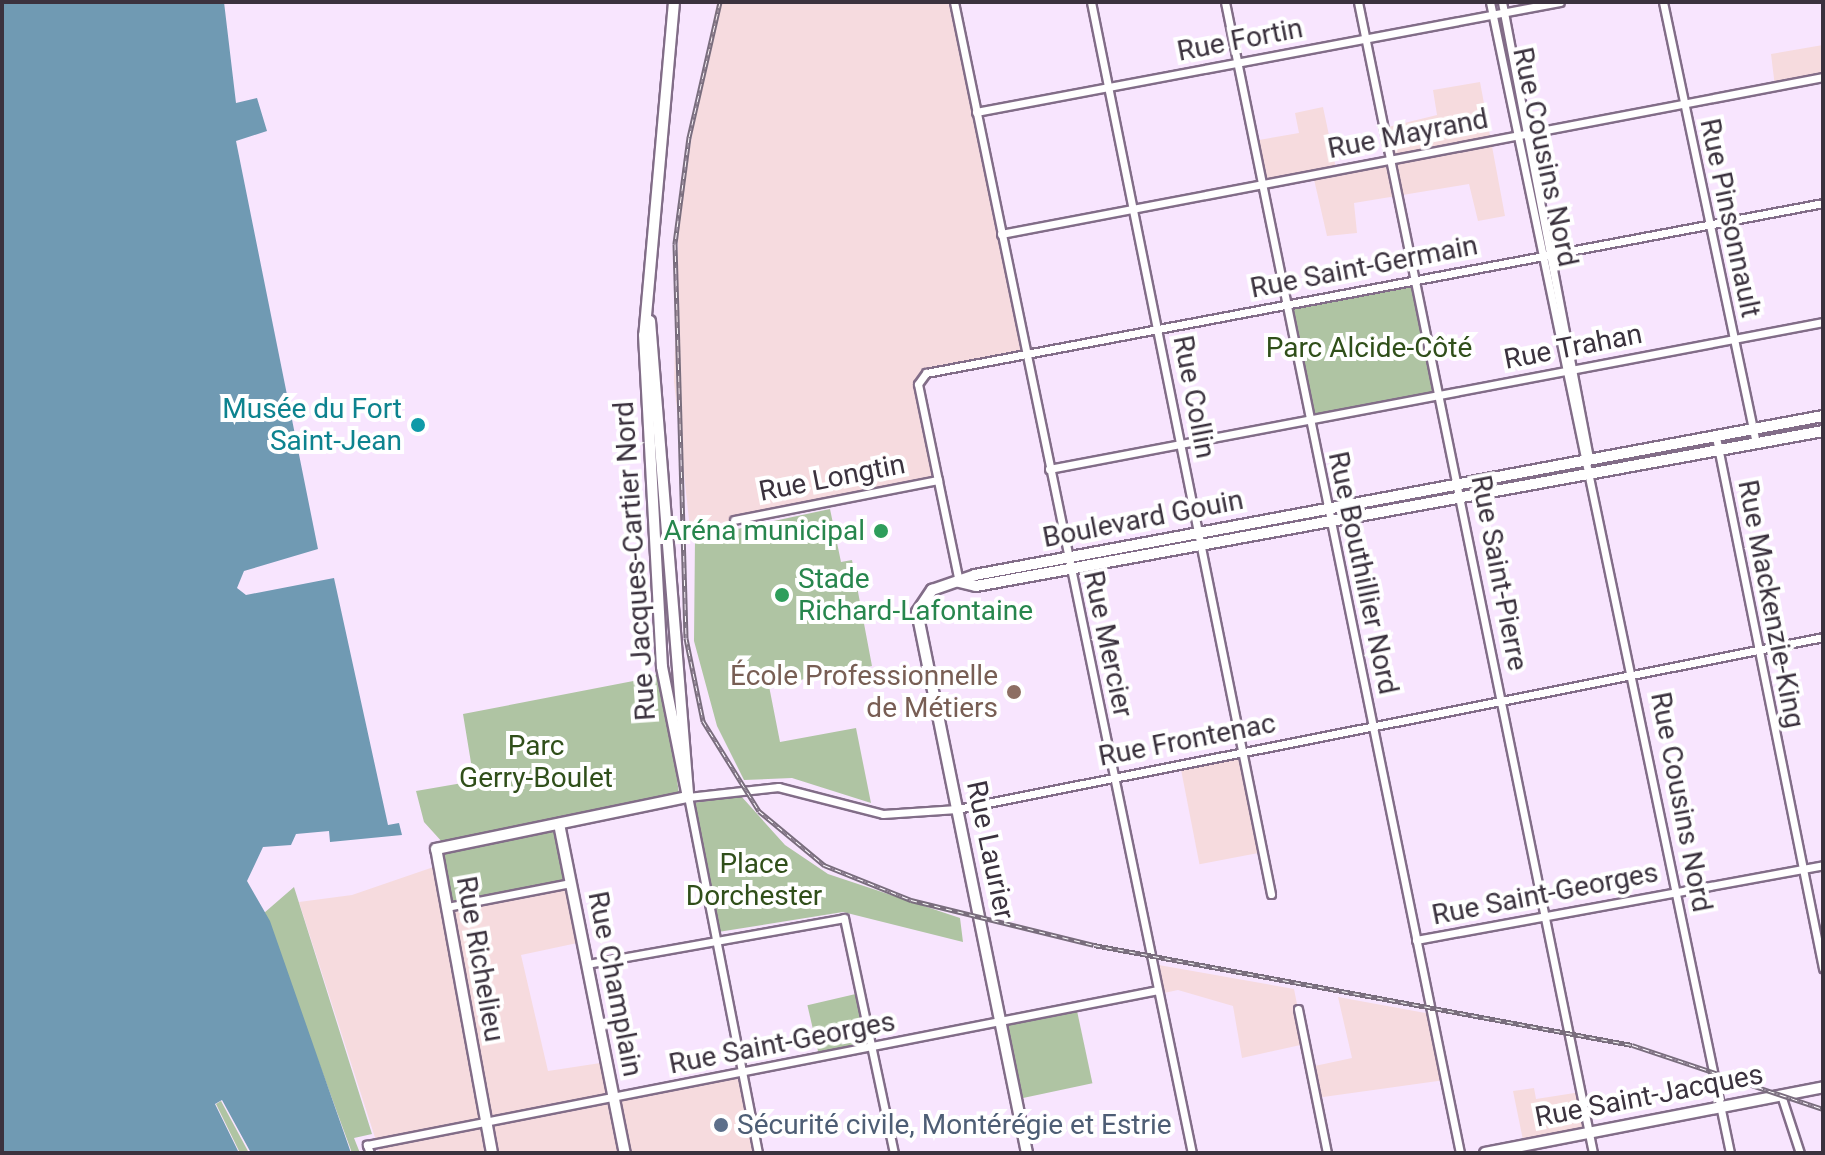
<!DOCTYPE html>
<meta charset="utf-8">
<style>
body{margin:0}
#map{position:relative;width:1825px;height:1155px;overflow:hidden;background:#f8e5fe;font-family:Roboto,sans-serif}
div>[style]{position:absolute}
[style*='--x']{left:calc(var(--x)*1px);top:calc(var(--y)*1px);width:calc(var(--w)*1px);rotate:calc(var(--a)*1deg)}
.commercial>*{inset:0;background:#f6dbde;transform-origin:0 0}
.industrial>*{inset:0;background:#f6dbdf}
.green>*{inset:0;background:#afc4a3;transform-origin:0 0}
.water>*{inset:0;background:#709ab3}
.roads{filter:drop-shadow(2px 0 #826d88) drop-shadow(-2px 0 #826d88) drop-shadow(0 2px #826d88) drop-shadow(0 -2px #826d88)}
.street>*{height:7px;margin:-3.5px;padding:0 3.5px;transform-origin:3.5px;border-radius:3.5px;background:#fff}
.secondary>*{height:10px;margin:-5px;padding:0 5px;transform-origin:5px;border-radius:5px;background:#fff}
.rail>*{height:5px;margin-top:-2.5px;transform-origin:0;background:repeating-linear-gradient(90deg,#fff 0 6px,#796d7d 0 12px);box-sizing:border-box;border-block:2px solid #796d7d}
.dots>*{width:22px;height:22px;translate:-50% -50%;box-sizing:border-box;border:4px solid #fff;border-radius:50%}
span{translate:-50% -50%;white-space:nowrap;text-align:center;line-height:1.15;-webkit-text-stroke:8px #fff;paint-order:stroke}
.street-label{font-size:28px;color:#3b323e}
.park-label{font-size:28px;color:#304f1a}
.culture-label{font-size:28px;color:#0d838f}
.right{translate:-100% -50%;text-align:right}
.leisure-label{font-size:28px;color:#27864d}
.left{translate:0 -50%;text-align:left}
.education-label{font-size:28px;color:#785e54}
.service-label{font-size:28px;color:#4e5e75}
.frame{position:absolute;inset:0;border:4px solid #3b323e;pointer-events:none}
</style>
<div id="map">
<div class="commercial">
<div style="clip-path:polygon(1823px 45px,1823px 77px,1775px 87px,1771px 54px)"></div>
<div style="clip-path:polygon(1480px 82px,1505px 216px,1478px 221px,1469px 184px,1354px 203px,1357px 233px,1327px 236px,1313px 175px,1262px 185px,1253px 141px,1299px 133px,1295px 113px,1323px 107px,1337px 173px,1391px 159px,1380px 129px,1437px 115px,1433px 90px)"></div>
<div style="left:1243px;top:753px;width:101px;height:64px;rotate:79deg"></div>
<div style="clip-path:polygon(559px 824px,582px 942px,521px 955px,548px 1071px,607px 1062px,614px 1098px,742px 1073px,758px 1153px,380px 1153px,299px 902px,352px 895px)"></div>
<div style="clip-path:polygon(1534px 1088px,1536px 1099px,1581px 1092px,1589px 1133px,1524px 1145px,1513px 1091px)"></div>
</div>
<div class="industrial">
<div style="clip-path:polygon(717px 2px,954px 2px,1026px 353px,926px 373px,918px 384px,938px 480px,690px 529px,674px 382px,679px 206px)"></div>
<div style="clip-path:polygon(1153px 964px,1294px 989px,1305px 1044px,1242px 1058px,1233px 1006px,1178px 990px,1159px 994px)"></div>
<div style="clip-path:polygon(1338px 997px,1431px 1014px,1445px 1080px,1316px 1098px,1310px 1067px,1352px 1058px)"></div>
</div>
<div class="green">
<div style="left:1416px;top:280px;width:116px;height:132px;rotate:78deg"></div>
<div style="clip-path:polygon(830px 509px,841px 562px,852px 560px,872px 666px,769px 686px,780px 742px,856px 728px,871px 803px,792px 778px,744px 780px,717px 726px,694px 641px,695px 538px)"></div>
<div style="clip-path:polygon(662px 667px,679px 794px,443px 843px,424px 822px,416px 791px,474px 781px,463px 714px,654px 677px)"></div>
<div style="clip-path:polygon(741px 796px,785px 845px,828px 874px,960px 918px,963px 942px,843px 912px,718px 932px,693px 803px)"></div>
<div style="left:559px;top:824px;width:60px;height:126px;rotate:79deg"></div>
<div style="clip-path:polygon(294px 887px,372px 1134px,354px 1138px,360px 1153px,352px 1153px,264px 913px)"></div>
<div style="left:860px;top:993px;width:55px;height:54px;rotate:77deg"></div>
<div style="left:1076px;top:1006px;width:79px;height:79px;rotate:78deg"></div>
<div style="clip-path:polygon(221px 1101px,249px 1153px,240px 1153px,216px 1104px)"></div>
</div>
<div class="water">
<div style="clip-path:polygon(2px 2px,224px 2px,236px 103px,257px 98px,267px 131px,236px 141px,318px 549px,244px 571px,237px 588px,246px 595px,334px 578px,388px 825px,399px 823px,402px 835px,330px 842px,329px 831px,296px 834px,291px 845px,263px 847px,247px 881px,270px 921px,351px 1153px,251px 1153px,222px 1100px,215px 1104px,239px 1153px,2px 1153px)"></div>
</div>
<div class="roads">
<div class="street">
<div style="--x:954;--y:2;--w:1175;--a:78.32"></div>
<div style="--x:1091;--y:2;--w:910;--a:78.59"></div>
<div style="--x:1225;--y:2;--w:1175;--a:78.46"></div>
<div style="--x:1358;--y:2;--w:1175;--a:78.46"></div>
<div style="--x:1490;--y:2;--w:1176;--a:78.22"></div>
<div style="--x:1502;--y:2;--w:466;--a:79.2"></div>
<div style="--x:1663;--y:2;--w:451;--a:78.1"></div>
<div style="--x:976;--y:112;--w:594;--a:-10.67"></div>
<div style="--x:1001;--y:234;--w:837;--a:-10.81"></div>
<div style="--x:1716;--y:437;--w:542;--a:78.61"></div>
<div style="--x:1049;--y:469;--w:788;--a:-10.75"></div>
<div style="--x:734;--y:520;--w:208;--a:-11.1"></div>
<div style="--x:959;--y:582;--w:202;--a:-101.7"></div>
<div style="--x:918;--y:384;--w:14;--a:-54"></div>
<div style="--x:926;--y:373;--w:913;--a:-10.73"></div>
<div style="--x:447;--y:907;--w:125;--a:-11"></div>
<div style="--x:1416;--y:940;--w:414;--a:-10.4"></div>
<div style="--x:587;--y:964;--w:261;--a:-10.1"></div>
<div style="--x:844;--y:918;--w:240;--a:78"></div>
<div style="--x:1298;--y:1009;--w:147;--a:78.6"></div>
<div style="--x:1781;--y:1095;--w:61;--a:71.9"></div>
<div style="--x:370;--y:1153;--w:9;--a:-111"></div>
<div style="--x:367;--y:1145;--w:806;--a:-11.09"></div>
<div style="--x:758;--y:1153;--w:363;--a:-101.1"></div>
<div style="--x:688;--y:797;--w:91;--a:-6.3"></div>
<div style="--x:778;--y:787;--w:108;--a:14.4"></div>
<div style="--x:883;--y:814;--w:74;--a:-3.9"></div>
<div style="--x:957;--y:809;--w:883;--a:-11.23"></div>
</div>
<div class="secondary">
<div style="--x:674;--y:2;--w:334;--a:95.1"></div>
<div style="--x:644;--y:335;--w:332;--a:86.9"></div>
<div style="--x:662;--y:667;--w:133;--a:78.7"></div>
<div style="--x:650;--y:321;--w:478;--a:85.4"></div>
<div style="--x:959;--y:582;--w:17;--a:13"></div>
<div style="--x:976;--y:586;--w:861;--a:-10.37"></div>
<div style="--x:559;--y:824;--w:336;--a:78.7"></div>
<div style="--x:492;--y:1153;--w:309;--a:-100.4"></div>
<div style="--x:436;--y:849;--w:257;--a:-11.7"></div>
<div style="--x:1027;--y:1153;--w:552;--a:-101.49"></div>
<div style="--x:917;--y:612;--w:27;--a:-56"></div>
<div style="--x:932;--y:590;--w:46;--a:-19.2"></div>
<div style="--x:975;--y:575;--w:863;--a:-10.62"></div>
<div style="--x:1485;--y:1153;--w:344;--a:-11"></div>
</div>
</div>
<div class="rail">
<div style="--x:720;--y:2;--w:139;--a:102.9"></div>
<div style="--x:689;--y:137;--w:108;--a:97.5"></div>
<div style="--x:675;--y:244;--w:394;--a:88.4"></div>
<div style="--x:686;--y:638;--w:85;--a:78.4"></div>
<div style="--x:703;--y:721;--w:106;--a:58.1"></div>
<div style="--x:759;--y:811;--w:85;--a:39.7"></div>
<div style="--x:824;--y:865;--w:94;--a:21.9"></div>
<div style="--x:911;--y:900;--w:188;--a:13.8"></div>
<div style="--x:1094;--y:945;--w:547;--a:10.53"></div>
<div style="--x:1632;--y:1045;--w:201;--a:18.5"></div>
</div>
<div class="dots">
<div style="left:418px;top:425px;background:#0f9aa8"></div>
<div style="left:881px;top:531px;background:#2e9e5b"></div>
<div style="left:782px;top:595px;background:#2e9e5b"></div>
<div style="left:1014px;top:692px;background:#8d6e63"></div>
<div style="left:721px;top:1125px;background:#5c6f8a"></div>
</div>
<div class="street-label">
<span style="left:1240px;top:40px;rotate:-11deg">Rue Fortin</span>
<span style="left:1408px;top:134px;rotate:-11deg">Rue Mayrand</span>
<span style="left:1545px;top:157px;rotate:78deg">Rue Cousins Nord</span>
<span style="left:1730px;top:218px;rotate:78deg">Rue Pinsonnault</span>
<span style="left:1364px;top:267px;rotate:-11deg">Rue Saint-Germain</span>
<span style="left:1573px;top:347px;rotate:-11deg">Rue Trahan</span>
<span style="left:1194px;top:397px;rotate:79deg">Rue Collin</span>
<span style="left:832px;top:478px;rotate:-11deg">Rue Longtin</span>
<span style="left:1143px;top:519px;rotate:-11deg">Boulevard Gouin</span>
<span style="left:635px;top:561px;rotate:-94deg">Rue Jacques-Cartier Nord</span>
<span style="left:1363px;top:573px;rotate:78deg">Rue Bouthillier Nord</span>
<span style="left:1499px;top:573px;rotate:79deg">Rue Saint-Pierre</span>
<span style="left:1771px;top:604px;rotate:79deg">Rue Mackenzie-King</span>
<span style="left:1108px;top:644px;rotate:78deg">Rue Mercier</span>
<span style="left:1187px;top:740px;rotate:-11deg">Rue Frontenac</span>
<span style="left:1681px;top:802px;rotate:79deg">Rue Cousins Nord</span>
<span style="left:990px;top:850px;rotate:78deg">Rue Laurier</span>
<span style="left:1545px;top:894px;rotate:-11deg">Rue Saint-Georges</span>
<span style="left:480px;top:959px;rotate:80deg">Rue Richelieu</span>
<span style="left:615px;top:984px;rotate:79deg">Rue Champlain</span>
<span style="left:782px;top:1043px;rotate:-11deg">Rue Saint-Georges</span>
<span style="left:1649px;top:1096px;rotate:-11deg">Rue Saint-Jacques</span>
</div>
<div class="park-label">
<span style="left:1369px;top:348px">Parc Alcide-Côté</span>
<span style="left:536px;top:762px">Parc<br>Gerry-Boulet</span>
<span style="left:754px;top:880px">Place<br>Dorchester</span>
</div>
<div class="culture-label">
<span class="right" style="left:402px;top:425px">Musée du Fort<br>Saint-Jean</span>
</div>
<div class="leisure-label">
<span class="right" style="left:865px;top:531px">Aréna municipal</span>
<span class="left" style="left:798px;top:595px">Stade<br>Richard-Lafontaine</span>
</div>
<div class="education-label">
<span class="right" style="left:998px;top:692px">École Professionnelle<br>de Métiers</span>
</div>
<div class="service-label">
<span class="left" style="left:737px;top:1125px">Sécurité civile, Montérégie et Estrie</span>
</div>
<div class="frame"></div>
</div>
